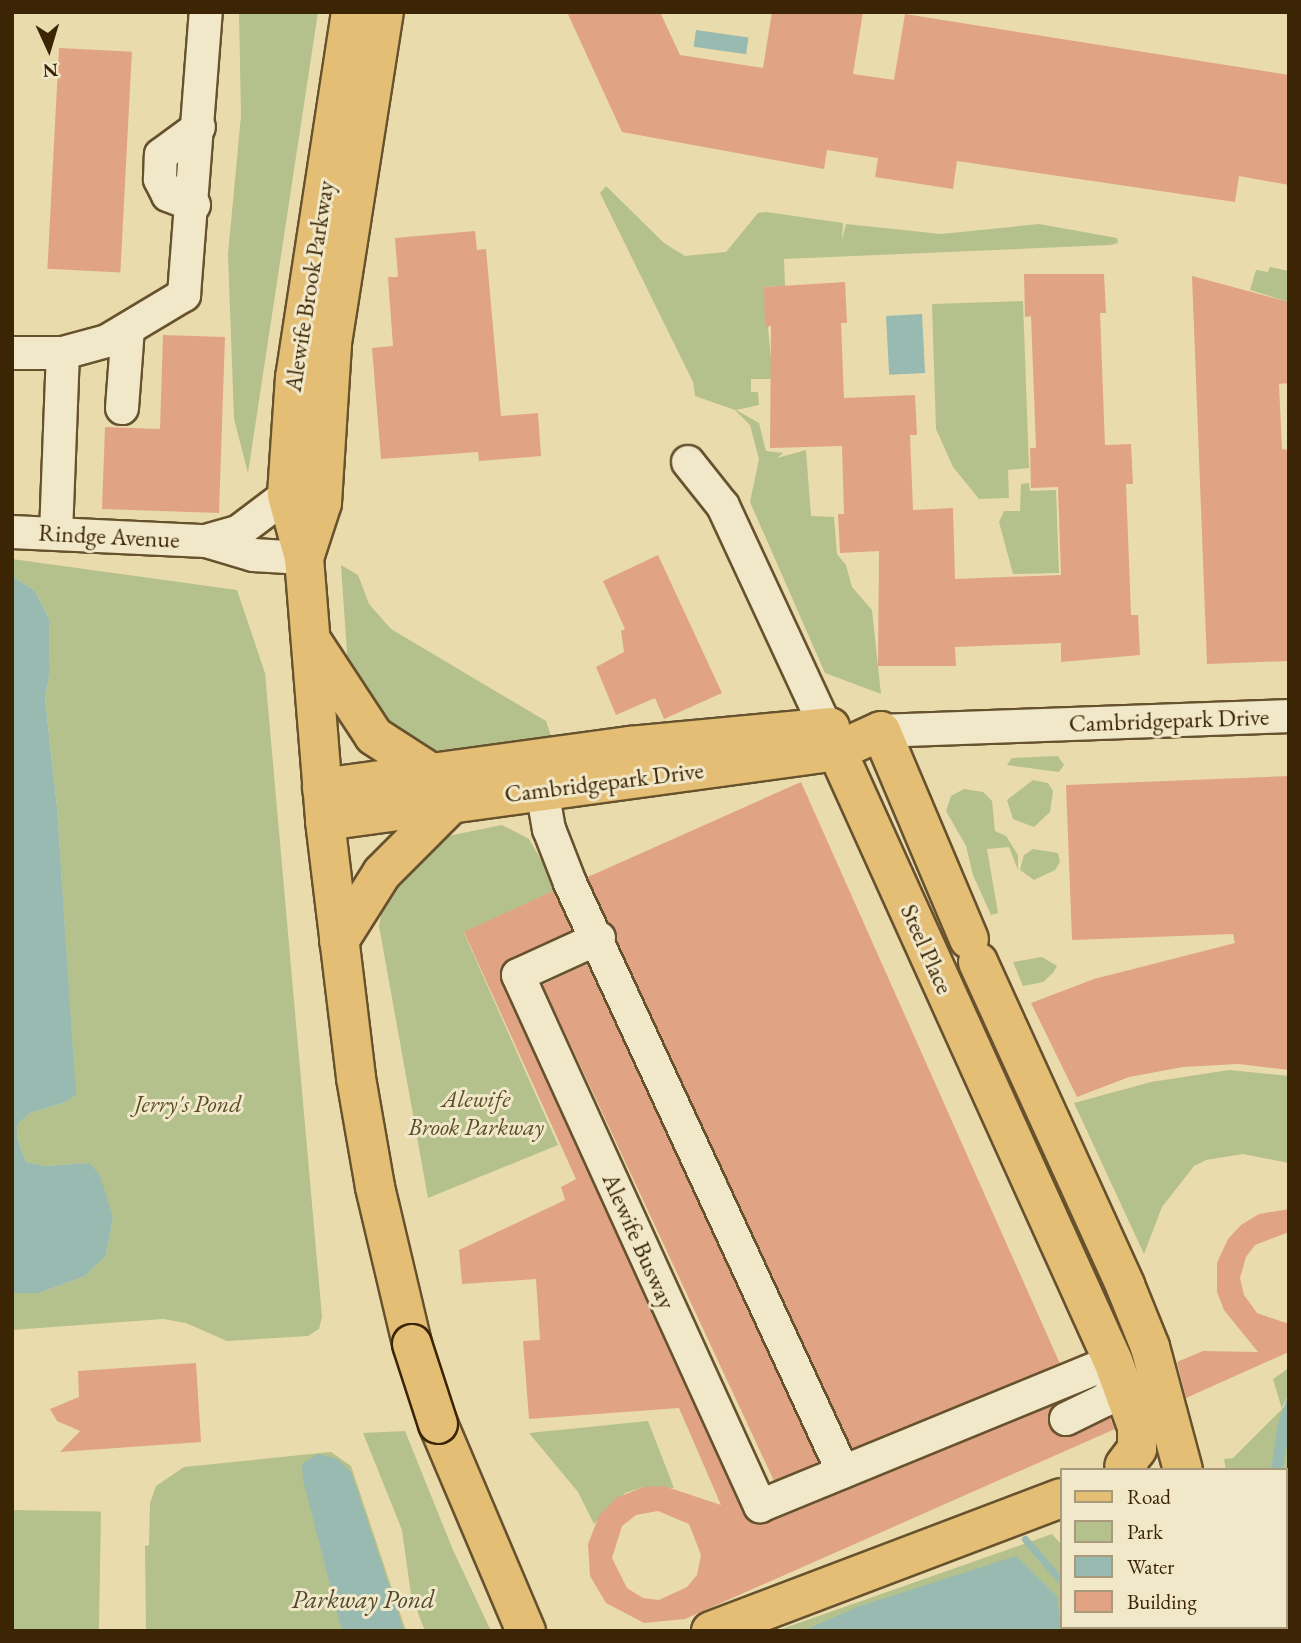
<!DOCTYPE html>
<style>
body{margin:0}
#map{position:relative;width:1301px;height:1643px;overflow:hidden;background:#eadbac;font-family:"EB Garamond",serif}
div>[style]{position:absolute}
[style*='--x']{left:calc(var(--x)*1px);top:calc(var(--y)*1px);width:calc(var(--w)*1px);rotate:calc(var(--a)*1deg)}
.green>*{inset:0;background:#b4c18c;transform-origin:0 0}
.water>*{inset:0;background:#98bab0;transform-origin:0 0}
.stream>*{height:7px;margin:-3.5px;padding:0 3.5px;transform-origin:3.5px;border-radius:3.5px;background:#98bab0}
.building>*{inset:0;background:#e0a485;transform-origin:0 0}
.roads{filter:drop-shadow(2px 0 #67522e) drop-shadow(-2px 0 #67522e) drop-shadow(0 2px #67522e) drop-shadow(0 -2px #67522e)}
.minor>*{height:32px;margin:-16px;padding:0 16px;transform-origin:16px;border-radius:16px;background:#f1e8c9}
.major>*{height:38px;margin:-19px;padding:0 19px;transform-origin:19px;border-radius:19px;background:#e5be76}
.highway>*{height:38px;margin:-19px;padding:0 19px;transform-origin:19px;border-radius:19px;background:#e5be76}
.bridges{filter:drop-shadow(2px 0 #3b2504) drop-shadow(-2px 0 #3b2504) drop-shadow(0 2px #3b2504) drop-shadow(0 -2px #3b2504)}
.highway-bridge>*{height:38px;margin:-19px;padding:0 19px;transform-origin:19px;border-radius:19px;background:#e5be76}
span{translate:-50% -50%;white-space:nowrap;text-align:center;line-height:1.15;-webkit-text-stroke:6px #f1e8c9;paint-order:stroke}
.street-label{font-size:24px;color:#3b2504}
.park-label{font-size:24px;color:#594c26;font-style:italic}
.water-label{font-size:26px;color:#524a2f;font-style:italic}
.frame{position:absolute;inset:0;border:14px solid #3b2504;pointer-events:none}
.legend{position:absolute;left:1060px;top:1468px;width:228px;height:161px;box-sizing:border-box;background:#f1e8c9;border:2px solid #a89a7a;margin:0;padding:9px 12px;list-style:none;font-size:21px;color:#3b2504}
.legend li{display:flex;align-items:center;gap:14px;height:35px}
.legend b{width:35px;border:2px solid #a89a7a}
.north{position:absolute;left:14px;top:14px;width:70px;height:70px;-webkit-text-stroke:5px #f1e8c9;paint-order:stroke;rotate:176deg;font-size:19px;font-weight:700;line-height:28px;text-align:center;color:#3b2504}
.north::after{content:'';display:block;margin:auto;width:24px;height:32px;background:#3b2504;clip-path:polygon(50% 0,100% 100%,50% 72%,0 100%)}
</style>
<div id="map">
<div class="green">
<div style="clip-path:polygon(239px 12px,318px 12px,248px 473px,234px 419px,228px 254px,241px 116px)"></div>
<div style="clip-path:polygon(606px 186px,664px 243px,685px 256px,726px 252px,758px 213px,766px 212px,843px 223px,842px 240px,846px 224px,941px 234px,1039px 224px,1117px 238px,1118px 243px,1110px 245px,784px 259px,785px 286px,764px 287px,773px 379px,751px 379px,751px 392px,758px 392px,759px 405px,736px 410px,759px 423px,766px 451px,783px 453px,777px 458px,806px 450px,811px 516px,834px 517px,837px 554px,846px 565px,852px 587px,872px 610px,881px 694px,825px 673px,750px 502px,759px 459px,750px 425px,735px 410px,695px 396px,693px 382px,600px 193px)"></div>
<div style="clip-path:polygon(1270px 267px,1289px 271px,1289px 302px,1250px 290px,1256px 270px,1268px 272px)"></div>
<div style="clip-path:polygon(1023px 301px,1029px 468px,1008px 470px,1009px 498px,979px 499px,953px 467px,936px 429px,932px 304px)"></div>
<div style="clip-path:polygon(1029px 483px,1030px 491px,1056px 490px,1059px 573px,1013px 574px,999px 522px,1004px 511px,1020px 511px,1021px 484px)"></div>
<div style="clip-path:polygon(12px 559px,237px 590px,265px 673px,322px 1317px,319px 1329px,308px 1336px,227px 1341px,186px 1323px,163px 1319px,12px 1330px,12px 1293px,39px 1293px,85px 1276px,106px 1256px,113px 1218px,89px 1163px,44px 1166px,26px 1162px,17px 1137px,18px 1124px,30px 1113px,66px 1102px,74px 1068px,57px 807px,45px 699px,50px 671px,49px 619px,35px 591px,12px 576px)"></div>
<div style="clip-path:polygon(341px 565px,358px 575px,369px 604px,391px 629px,546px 721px,553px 742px,446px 752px,411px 747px,384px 731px,348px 668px)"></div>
<div style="clip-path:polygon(1058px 756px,1064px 765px,1059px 772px,1007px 765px,1012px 758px)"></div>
<div style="clip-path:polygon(1033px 780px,1048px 783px,1053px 791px,1050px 812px,1034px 827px,1013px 819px,1007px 800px)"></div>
<div style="clip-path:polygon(964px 789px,983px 792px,992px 801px,995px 831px,1006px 836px,1018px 855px,1018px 870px,1009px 847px,987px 849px,998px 913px,991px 915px,973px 875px,966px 846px,946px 811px,951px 796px)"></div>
<div style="clip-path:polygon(502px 825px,529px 839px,558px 889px,464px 933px,558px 1145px,428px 1198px,379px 926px,384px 899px,433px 839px)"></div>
<div style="clip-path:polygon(1033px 849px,1058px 853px,1060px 862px,1055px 870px,1034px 880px,1020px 870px,1024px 855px)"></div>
<div style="clip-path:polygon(1042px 957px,1057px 966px,1053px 973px,1043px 982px,1023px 986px,1013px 962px)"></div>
<div style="clip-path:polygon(1229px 1070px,1289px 1076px,1289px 1163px,1243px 1154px,1206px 1160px,1194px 1166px,1162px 1207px,1144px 1254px,1074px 1103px,1151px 1082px)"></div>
<div style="clip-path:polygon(1289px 1368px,1289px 1393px,1282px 1408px,1289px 1407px,1289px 1631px,1245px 1631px,1244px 1627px,1285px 1627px,1285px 1470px,1226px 1470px,1224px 1459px,1233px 1458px,1282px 1409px,1273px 1379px)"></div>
<div style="clip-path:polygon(648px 1421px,674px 1488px,643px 1487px,625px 1493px,594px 1524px,578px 1492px,529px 1433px)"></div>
<div style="clip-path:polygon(405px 1431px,453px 1550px,491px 1631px,425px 1631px,411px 1595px,402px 1530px,363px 1433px)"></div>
<div style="clip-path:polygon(331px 1452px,351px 1466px,406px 1631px,146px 1631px,145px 1546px,149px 1545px,150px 1503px,156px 1486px,184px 1467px)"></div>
<div style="left:12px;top:1510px;width:89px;height:121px;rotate:1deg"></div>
<div style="clip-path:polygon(1052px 1534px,1061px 1544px,1061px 1627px,1141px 1631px,776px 1631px)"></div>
</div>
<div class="water">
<div style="left:696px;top:30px;width:53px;height:17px;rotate:8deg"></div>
<div style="left:922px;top:314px;width:59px;height:36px;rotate:87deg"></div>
<div style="clip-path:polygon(12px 576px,35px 591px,49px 619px,50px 671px,45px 699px,57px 807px,76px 1094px,66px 1102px,30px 1113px,18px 1124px,17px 1137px,26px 1162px,45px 1166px,89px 1163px,100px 1175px,113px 1218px,106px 1256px,85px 1276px,39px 1293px,12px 1293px)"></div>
<div style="clip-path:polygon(1289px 1393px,1287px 1446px,1282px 1470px,1271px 1470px,1278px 1423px)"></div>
<div style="clip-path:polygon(318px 1454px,337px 1459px,351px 1472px,404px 1631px,342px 1631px,303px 1480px,302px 1464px)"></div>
<div style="clip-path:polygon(1016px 1556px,1057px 1596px,1061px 1627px,1079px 1631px,803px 1631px,857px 1607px)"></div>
</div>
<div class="stream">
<div style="--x:1025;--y:1539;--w:55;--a:49.4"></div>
<div style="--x:1098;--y:1627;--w:5;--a:53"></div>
</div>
<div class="building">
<div style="clip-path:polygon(567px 12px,660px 12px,680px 55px,763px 68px,772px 12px,863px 12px,853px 74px,894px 80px,905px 14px,1289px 75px,1289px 185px,1239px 176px,1235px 202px,957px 161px,953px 189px,875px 177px,878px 158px,827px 150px,824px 169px,622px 132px)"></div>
<div style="left:59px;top:48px;width:73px;height:221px;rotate:3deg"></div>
<div style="clip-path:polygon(475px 231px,477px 250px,486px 249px,501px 416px,538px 413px,541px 456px,479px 461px,478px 452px,381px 459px,372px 348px,393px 346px,388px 277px,398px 277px,395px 238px)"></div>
<div style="clip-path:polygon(1024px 274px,1104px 274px,1106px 313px,1100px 313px,1105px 445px,1131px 444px,1133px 484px,1126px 484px,1131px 615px,1138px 615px,1140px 655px,1061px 662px,1061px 643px,955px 647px,956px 666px,878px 666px,879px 551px,840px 553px,838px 514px,844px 514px,842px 446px,770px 448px,771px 326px,765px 327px,764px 287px,845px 282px,847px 323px,841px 323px,844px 398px,915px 395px,917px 435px,910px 435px,913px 510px,953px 508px,955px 579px,1061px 575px,1058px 487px,1031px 488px,1030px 448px,1036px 448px,1031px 316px,1025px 317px)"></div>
<div style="clip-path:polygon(1192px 276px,1289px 302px,1289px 383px,1279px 384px,1282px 449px,1289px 450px,1289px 661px,1207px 664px)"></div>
<div style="clip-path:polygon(163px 335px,225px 337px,219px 513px,102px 509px,105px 427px,160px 429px)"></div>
<div style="clip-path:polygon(658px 555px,722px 693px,664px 719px,655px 698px,616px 715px,596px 667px,624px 652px,621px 631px,625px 629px,603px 581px)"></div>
<div style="clip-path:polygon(1289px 776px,1289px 1070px,1238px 1064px,1183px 1067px,1129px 1077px,1077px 1097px,1031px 1003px,1094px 979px,1235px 943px,1233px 934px,1072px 940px,1066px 785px)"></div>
<div style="left:801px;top:782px;width:636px;height:234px;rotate:66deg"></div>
<div style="clip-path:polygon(evenodd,553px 891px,572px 930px,510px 959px,503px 965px,501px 982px,749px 1520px,767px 1523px,1056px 1404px,1048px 1418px,1056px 1435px,1073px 1436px,1110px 1418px,1115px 1429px,685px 1619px,644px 1623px,606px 1603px,590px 1576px,588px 1544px,599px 1516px,616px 1498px,643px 1487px,664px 1486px,721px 1505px,679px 1408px,529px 1419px,523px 1341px,540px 1340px,536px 1279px,462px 1284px,459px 1250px,565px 1200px,561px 1187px,576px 1179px,464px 932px,553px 891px,658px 1511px,689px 1524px,701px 1555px,697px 1575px,687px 1587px,659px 1600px,643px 1598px,627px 1588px,612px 1558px,622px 1526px,636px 1515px,658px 1511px)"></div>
<div style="left:587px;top:964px;width:549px;height:49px;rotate:65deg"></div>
<div style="clip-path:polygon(1289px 1209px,1289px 1232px,1255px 1245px,1246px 1257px,1240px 1278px,1244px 1295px,1257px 1313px,1289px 1324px,1289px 1352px,1186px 1398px,1177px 1362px,1203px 1351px,1258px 1352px,1224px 1310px,1217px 1292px,1217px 1263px,1228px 1239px,1241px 1225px,1259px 1214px)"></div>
<div style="clip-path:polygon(196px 1363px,201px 1442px,60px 1452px,80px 1431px,57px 1421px,50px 1409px,79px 1397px,78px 1371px)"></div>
</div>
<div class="roads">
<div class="minor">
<div style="--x:194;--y:205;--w:28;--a:-159"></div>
<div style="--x:168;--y:195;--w:18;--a:-117"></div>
<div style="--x:160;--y:179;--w:24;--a:-88"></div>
<div style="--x:161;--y:155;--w:47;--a:-36.4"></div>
<div style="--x:12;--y:353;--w:51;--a:0"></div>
<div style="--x:63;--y:353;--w:46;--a:-15.3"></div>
<div style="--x:107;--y:341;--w:90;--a:-30.9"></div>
<div style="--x:184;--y:295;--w:284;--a:-85.6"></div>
<div style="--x:122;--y:408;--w:79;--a:-85.7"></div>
<div style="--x:688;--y:462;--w:56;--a:51.5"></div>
<div style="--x:723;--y:506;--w:268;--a:65.1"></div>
<div style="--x:12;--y:532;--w:194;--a:2.7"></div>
<div style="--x:206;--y:541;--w:49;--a:16.6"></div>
<div style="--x:253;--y:555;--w:51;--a:3.4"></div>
<div style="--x:56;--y:534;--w:181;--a:-87.8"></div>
<div style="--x:206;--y:541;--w:33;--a:-16"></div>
<div style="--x:238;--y:532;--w:61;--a:-37.1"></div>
<div style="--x:881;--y:731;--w:408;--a:-2.1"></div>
<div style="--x:542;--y:790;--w:40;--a:80"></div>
<div style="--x:549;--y:829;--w:58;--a:68.7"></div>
<div style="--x:570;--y:883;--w:649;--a:65.13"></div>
<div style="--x:599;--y:938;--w:89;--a:155.4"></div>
<div style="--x:518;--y:975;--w:584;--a:65.5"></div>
<div style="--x:760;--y:1506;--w:382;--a:-22.3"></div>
<div style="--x:1066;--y:1419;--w:43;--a:-26"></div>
<div style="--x:1105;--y:1400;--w:23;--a:-49"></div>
</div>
<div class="major">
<div style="--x:881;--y:731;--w:226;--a:67.1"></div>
<div style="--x:837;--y:751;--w:670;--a:65.66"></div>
<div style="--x:1113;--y:1361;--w:70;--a:70"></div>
<div style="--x:1137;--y:1427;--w:22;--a:90"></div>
<div style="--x:1137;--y:1449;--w:21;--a:127"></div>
<div style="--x:322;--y:788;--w:311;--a:-7.8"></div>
<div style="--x:630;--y:746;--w:201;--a:-5.4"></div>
<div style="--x:325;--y:821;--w:517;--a:-7.79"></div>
<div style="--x:837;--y:751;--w:48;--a:-24.4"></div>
<div style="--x:978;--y:962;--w:355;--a:65.5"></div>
<div style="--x:1125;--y:1285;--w:67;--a:68"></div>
<div style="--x:1150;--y:1347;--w:127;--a:75"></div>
<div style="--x:1216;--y:1627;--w:4;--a:76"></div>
<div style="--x:711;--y:1631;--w:374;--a:-20.8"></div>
</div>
<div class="highway">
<div style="--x:351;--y:12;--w:369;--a:98.7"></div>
<div style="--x:295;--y:377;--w:118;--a:93.9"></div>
<div style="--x:287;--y:495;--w:65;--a:74.9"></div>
<div style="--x:304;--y:558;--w:264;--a:85.4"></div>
<div style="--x:325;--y:821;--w:259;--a:83.1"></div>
<div style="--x:356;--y:1078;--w:111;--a:80.1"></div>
<div style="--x:375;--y:1187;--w:161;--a:76.7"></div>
<div style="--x:304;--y:558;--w:58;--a:-71.9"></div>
<div style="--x:322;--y:503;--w:160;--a:-86.4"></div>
<div style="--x:332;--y:343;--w:335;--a:-81.1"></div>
<div style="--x:313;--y:643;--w:111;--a:56.7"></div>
<div style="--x:374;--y:736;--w:70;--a:32.8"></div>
<div style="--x:339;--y:941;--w:80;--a:-57.7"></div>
<div style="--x:382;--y:873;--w:100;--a:-45"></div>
<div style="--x:438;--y:1424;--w:225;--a:67"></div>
</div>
</div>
<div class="bridges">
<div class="highway-bridge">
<div style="--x:412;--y:1344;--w:84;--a:72"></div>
</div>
</div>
<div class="street-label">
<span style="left:309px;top:286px;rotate:-81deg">Alewife Brook Parkway</span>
<span style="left:109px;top:536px;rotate:3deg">Rindge Avenue</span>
<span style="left:1169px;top:720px;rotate:-2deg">Cambridgepark Drive</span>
<span style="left:604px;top:782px;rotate:-7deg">Cambridgepark Drive</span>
<span style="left:927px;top:949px;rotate:66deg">Steel Place</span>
<span style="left:639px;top:1241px;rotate:66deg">Alewife Busway</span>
</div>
<div class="park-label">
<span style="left:476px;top:1113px">Alewife<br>Brook Parkway</span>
<span style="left:188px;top:1104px">Jerry's Pond</span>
</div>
<div class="water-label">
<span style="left:363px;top:1600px">Parkway Pond</span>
</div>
<div class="frame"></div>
<ul class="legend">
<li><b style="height:9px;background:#e5be76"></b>Road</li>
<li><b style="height:19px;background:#b4c18c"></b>Park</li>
<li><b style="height:19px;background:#98bab0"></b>Water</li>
<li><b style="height:19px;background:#e0a485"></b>Building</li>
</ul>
<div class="north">N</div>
</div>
